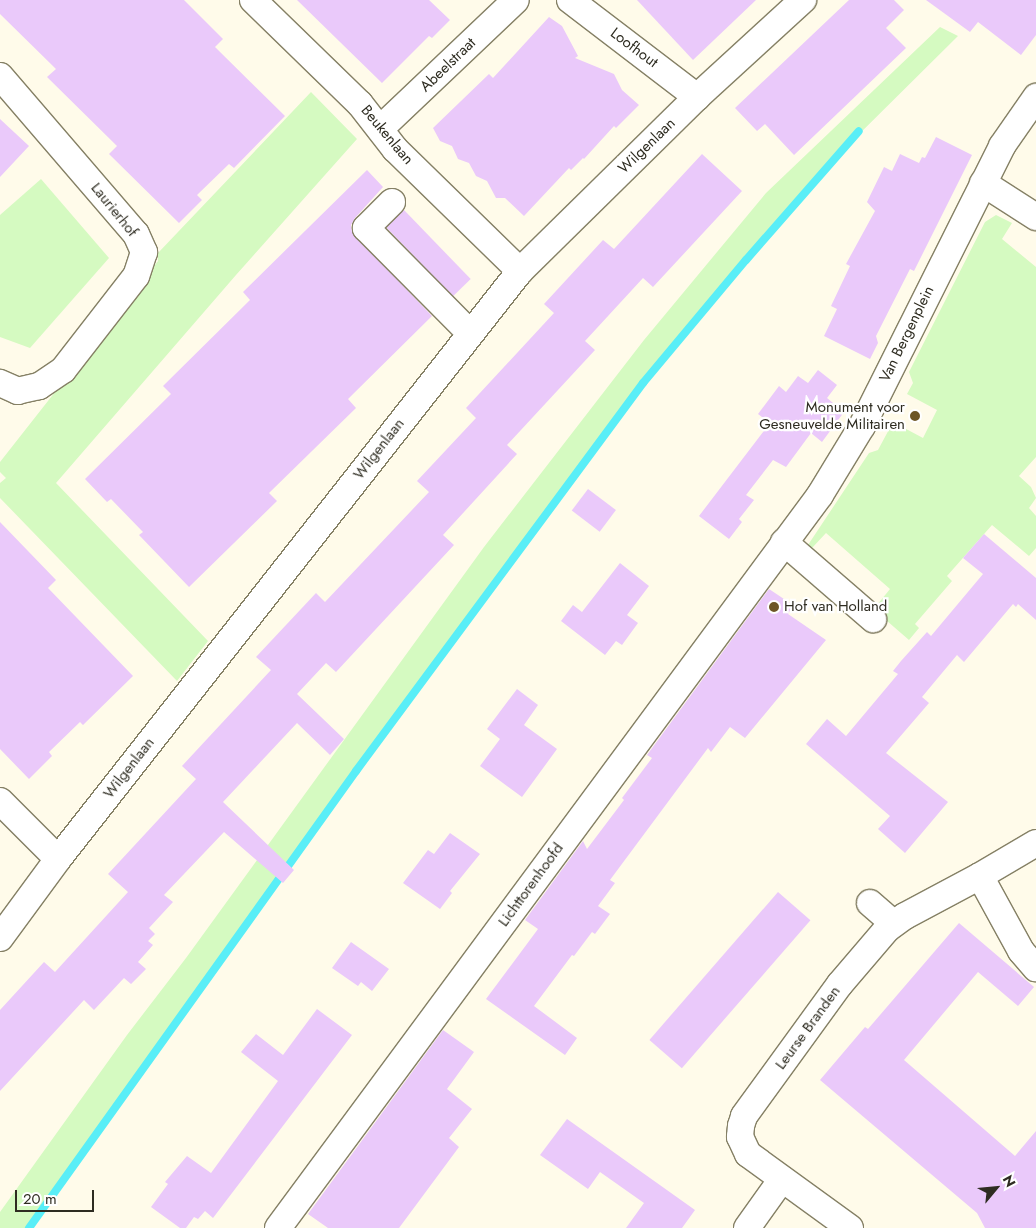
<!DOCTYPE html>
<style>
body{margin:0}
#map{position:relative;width:1036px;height:1228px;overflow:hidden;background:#fffbea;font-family:Jost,sans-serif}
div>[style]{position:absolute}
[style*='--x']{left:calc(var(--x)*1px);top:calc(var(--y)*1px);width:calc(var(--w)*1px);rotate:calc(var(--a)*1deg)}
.green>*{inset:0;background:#d5fac1}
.stream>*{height:8px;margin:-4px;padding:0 4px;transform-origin:4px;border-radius:4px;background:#59eef7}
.building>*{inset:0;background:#eac9fa;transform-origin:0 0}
.roads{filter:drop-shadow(1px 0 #858065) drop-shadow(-1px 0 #858065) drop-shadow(0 1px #858065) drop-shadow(0 -1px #858065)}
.minor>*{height:26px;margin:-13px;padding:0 13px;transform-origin:13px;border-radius:13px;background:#fff}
.dots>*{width:14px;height:14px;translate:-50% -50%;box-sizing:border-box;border:2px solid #fff;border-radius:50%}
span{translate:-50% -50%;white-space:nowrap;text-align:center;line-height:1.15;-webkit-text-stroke:4.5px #fff;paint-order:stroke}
.street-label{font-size:15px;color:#2e2c21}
.poi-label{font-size:15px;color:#2e2c21}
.right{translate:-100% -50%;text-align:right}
.left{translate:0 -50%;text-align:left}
.north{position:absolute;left:971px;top:1163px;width:50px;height:50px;-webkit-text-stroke:4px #fff;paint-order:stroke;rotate:62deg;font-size:14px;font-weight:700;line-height:20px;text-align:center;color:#2e2c21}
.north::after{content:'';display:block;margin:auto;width:18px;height:22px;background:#2e2c21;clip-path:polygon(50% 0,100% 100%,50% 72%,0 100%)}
.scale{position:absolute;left:15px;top:1190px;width:79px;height:22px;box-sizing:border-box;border:2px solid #2e2c21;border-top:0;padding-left:6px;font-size:15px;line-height:18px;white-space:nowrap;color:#2e2c21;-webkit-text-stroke:4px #fff;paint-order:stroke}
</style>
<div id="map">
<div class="green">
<div style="clip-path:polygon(940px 27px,958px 36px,839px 154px,752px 254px,651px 378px,450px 644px,235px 938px,28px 1228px,0 1228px,0 1212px,127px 1035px,186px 958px,484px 547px,644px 340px,766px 193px)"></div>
<div style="clip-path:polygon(311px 92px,357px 139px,236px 275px,56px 483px,208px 641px,177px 681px,0 498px,0 483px,6px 478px,0 472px,0 462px,158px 261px,158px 253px)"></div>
<div style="clip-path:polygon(41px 179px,109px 258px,30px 348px,0 337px,0 215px)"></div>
<div style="clip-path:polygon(996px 215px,1012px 223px,1002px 239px,1036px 267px,1036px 457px,1019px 476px,1031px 487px,1036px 498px,1029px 508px,1036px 516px,1036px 548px,1029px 556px,992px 525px,947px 576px,952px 581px,915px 624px,919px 628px,909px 640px,879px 614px,882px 609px,877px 605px,890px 589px,826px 533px,812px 548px,808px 545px,869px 453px,878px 450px,893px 422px,923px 438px,937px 410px,907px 394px,913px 383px,909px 372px,985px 222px)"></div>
</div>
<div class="stream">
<div style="--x:29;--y:1228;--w:562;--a:-54.41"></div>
<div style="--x:356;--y:771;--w:483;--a:-53.5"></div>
<div style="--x:643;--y:383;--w:160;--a:-50.1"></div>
<div style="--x:746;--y:260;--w:171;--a:-48.8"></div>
</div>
<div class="building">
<div style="clip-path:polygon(0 0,184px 0,223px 39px,215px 47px,285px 116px,234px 168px,229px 164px,197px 195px,202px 200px,179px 223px,109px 154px,117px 146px,47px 77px,56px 69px,0 14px)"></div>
<div style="clip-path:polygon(297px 0,429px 0,450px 20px,432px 38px,429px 36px,382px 83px)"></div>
<div style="clip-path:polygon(637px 0,756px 0,693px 60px)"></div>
<div style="clip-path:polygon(849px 0,894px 0,904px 10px,886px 28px,906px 48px,794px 155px,765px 124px,757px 131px,735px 108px)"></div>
<div style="clip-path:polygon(926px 0,1036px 0,1036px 35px,1021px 55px,978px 22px,970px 32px)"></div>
<div style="clip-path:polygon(549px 17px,562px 26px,578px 56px,575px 58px,614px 74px,622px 90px,639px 105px,616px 128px,614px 126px,584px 159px,583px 158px,571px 170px,569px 168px,524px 216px,505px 198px,496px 198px,487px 181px,476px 176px,469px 163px,458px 159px,452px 146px,440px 141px,433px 128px,489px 74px,493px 78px)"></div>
<div style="clip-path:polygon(0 119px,29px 146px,0 177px)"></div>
<div style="clip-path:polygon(936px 137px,972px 155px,914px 271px,910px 269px,876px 336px,878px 343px,870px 359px,824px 336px,837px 309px,831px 306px,850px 266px,846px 264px,875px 211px,867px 202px,884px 167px,892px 171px,900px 154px,919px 163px,922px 157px,925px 158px)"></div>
<div style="clip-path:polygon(702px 154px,742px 191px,653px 287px,643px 278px,585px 341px,595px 350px,507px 445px,517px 454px,443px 535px,454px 545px,336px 672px,326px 663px,297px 694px,344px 739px,330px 755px,297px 723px,223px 802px,294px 870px,283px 883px,224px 832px,164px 895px,173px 902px,149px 928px,155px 934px,148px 941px,153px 945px,138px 962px,146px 969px,131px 984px,124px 978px,94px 1010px,84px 1000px,0 1091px,0 1010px,44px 962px,55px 972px,128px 892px,108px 874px,196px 779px,182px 766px,271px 670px,256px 657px,316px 593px,325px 602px,429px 492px,417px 481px,476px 418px,466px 408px,554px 313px,544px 304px,603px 240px,614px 249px)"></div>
<div style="clip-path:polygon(367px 170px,383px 187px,355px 218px,351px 225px,352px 232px,432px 316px,348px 399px,356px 408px,269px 493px,277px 501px,189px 587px,139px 535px,143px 532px,111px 499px,107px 502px,85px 479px,171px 394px,163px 386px,250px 300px,243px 292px)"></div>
<div style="left:404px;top:210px;width:96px;height:25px;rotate:46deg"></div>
<div style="clip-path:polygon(818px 370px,837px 385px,827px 398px,844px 412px,822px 442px,811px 433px,786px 467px,773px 460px,746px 495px,754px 500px,739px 519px,742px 522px,729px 539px,699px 516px,770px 423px,758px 414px,779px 386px,786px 392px,798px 376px,808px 383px)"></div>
<div style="left:588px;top:489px;width:35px;height:27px;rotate:37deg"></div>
<div style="clip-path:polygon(0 522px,56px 580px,48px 588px,133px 676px,83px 725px,80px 722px,49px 752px,52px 756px,29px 779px,0 749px)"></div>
<div style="clip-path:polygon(984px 534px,1036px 578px,1036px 620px,1018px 604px,1016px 607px,1013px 604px,964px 662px,957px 655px,922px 697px,929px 703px,886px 753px,948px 802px,905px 853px,878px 829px,890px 816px,806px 744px,827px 719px,846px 736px,898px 674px,893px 671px,901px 661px,927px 632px,931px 636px,983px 574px,963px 558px)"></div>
<div style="clip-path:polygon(620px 563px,649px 586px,627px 615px,638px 623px,622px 645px,616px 641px,605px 655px,561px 621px,573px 605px,582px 612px)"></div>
<div style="clip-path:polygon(769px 589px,793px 605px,788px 614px,826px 640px,745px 738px,730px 727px,711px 752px,708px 748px,610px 880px,615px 883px,598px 906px,610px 914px,595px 934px,592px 932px,574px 956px,572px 955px,534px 1006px,577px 1038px,565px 1055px,486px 999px,538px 929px,525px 920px,583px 841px,587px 849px,624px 800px,622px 798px,652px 758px,647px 755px)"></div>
<div style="clip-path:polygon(517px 689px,538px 705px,524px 725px,557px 749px,522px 797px,480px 766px,500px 739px,487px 729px)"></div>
<div style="clip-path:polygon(450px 833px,480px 854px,450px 891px,452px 893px,440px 909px,403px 883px,428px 850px,434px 854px)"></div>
<div style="left:778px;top:892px;width:43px;height:196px;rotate:41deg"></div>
<div style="clip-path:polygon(959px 923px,1034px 987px,1018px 1006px,978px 972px,904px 1060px,1015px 1156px,1036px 1131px,1036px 1228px,985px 1228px,977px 1213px,820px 1080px,865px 1027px,868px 1029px)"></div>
<div style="clip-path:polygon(351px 942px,389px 969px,372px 991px,361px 982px,358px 986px,332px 968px)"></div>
<div style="clip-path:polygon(317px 1009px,352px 1035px,213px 1218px,205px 1211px,198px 1219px,194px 1217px,186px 1228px,180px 1228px,151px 1207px,168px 1184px,165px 1182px,187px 1156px,211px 1173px,278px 1081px,241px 1052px,256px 1034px,283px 1055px)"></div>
<div style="clip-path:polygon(443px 1030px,474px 1052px,447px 1089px,472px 1109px,449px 1138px,459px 1147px,399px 1228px,328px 1228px,308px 1214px)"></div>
<div style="clip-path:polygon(567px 1119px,695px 1210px,682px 1228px,626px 1228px,644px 1203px,600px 1172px,588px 1189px,540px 1155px)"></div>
</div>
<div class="roads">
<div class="minor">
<div style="--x:253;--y:0;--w:149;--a:44.2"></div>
<div style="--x:360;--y:104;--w:57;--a:52.1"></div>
<div style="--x:395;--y:149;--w:175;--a:44.3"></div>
<div style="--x:570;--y:0;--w:160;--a:37.4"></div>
<div style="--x:0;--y:76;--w:208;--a:49.3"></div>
<div style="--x:136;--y:234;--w:20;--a:66"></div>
<div style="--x:144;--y:252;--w:25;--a:108"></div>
<div style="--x:136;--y:276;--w:119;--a:127.8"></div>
<div style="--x:63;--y:370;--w:29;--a:146"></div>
<div style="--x:39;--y:386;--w:22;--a:167"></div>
<div style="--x:18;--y:391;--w:20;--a:-156"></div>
<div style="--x:380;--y:129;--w:187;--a:-43.5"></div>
<div style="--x:983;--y:183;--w:63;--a:32.7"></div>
<div style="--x:392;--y:202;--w:37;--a:135"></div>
<div style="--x:366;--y:228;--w:148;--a:45.3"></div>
<div style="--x:784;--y:542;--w:118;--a:40.9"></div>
<div style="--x:0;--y:801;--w:82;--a:45"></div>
<div style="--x:980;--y:876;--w:85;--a:61.3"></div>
<div style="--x:1021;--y:951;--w:23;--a:49"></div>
<div style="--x:870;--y:903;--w:30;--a:41"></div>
<div style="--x:0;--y:938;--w:98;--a:-53.7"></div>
<div style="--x:58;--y:859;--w:748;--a:-51.84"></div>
<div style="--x:520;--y:271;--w:248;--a:-44.5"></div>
<div style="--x:697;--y:97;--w:144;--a:-42.5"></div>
<div style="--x:278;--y:1228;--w:912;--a:-53.52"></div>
<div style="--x:820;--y:495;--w:81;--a:-58.7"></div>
<div style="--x:862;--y:426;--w:313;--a:-63.4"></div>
<div style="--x:1002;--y:146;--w:60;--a:-55.2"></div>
<div style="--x:747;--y:1228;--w:60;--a:-54.5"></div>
<div style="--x:850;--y:1228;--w:126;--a:-144"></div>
<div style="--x:748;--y:1154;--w:19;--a:-115"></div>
<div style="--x:740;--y:1137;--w:11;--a:-85"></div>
<div style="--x:741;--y:1126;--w:10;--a:-73"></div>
<div style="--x:744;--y:1116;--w:163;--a:-54"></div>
<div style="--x:840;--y:984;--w:72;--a:-49.5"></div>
<div style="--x:887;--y:929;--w:22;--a:-36"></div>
<div style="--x:905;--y:916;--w:85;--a:-28.1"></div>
<div style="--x:980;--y:876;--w:65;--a:-30.5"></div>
</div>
</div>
<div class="dots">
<div style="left:915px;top:416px;background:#6d5626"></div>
<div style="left:774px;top:607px;background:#6d5626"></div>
</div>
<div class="street-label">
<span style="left:634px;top:48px;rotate:37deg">Loofhout</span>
<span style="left:448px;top:65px;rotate:-44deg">Abeelstraat</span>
<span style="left:387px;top:135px;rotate:50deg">Beukenlaan</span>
<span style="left:647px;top:146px;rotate:-44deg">Wilgenlaan</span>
<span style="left:114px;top:210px;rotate:51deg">Laurierhof</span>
<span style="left:907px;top:334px;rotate:-64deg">Van Bergenplein</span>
<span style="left:379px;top:449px;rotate:-52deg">Wilgenlaan</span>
<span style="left:129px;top:768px;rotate:-52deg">Wilgenlaan</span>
<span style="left:531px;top:885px;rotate:-54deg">Lichttorenhoofd</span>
<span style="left:808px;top:1028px;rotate:-54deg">Leurse Branden</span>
</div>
<div class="poi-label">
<span class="right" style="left:905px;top:416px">Monument voor<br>Gesneuvelde Militairen</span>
<span class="left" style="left:784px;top:607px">Hof van Holland</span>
</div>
<div class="north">N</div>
<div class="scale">20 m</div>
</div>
